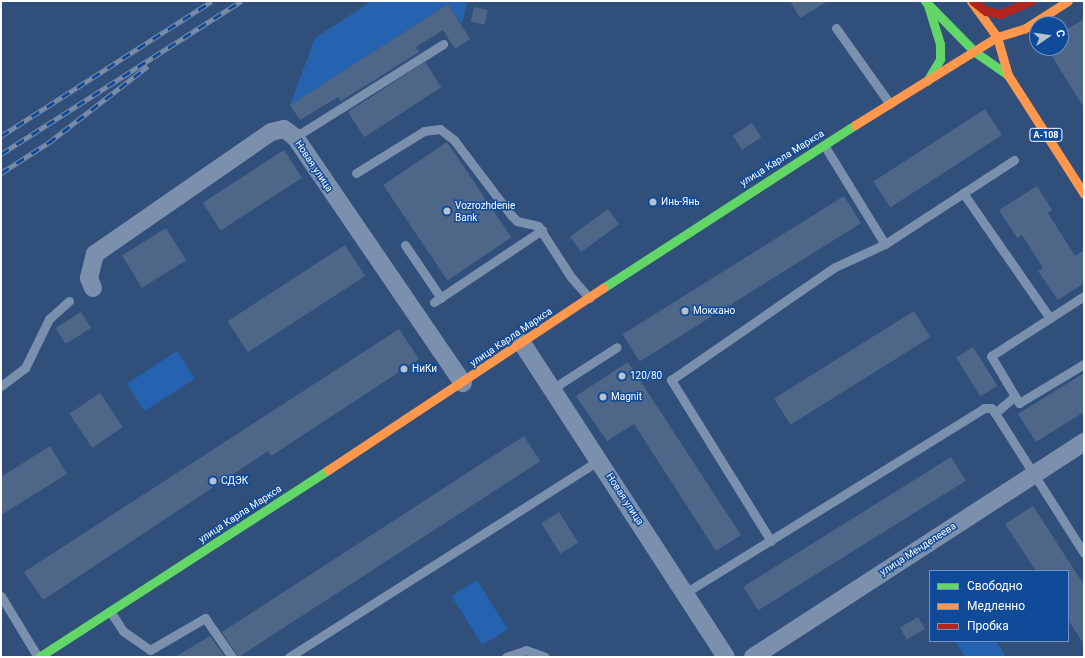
<!DOCTYPE html>
<meta charset="utf-8">
<style>
body{margin:0}
#map{position:relative;width:1085px;height:658px;overflow:hidden;background:#304f7a;font-family:Roboto,sans-serif}
div>[style]{position:absolute}
[style*='--x']{left:calc(var(--x)*1px);top:calc(var(--y)*1px);width:calc(var(--w)*1px);rotate:calc(var(--a)*1deg)}
.green>*{inset:0;background:#2562b0;transform-origin:0 0}
.building>*{inset:0;background:#4e6789;transform-origin:0 0}
.lane>*{height:9px;margin:-4.5px;padding:0 4.5px;transform-origin:4.5px;border-radius:4.5px;background:#7a90ad}
.street>*{height:18px;margin:-9px;padding:0 9px;transform-origin:9px;border-radius:9px;background:#7a90ad}
.fast>*{height:9px;margin:-4.5px;padding:0 4.5px;transform-origin:4.5px;border-radius:4.5px;background:#63d668}
.slow>*{height:9px;margin:-4.5px;padding:0 4.5px;transform-origin:4.5px;border-radius:4.5px;background:#ff974d}
.jam>*{height:9px;margin:-4.5px;padding:0 4.5px;transform-origin:4.5px;border-radius:4.5px;background:#b3261e}
.rail>*{height:4.5px;margin-top:-2.25px;transform-origin:0;background:repeating-linear-gradient(90deg,#104b9a 0 9px,#7b8fab 0 18px);box-sizing:border-box;border-block:1px solid #7b8fab}
.dots>*{width:11px;height:11px;translate:-50% -50%;box-sizing:border-box;border:2px solid #104b9a;border-radius:50%}
span{translate:-50% -50%;white-space:nowrap;text-align:center;line-height:1.15;-webkit-text-stroke:3px #104b9a;paint-order:stroke}
.shield-label span{padding:1px 3px;background:#104b9a;border:1px solid;border-radius:3px;-webkit-text-stroke-width:0}
.shield-label{font-size:9px;color:#fff;font-weight:700}
.street-label{font-size:10px;color:#fff}
.poi-label{font-size:10px;color:#fff}
.left{translate:0 -50%;text-align:left}
.frame{position:absolute;inset:0;border:2px solid #fff;pointer-events:none}
.legend{position:absolute;left:929px;top:570px;width:140px;height:72px;box-sizing:border-box;background:#104b9a;border:1px solid #7093c2;margin:0;padding:5px 7px;list-style:none;font-size:12px;color:#fff}
.legend li{display:flex;align-items:center;gap:8px;height:20px}
.legend b{width:20px;border:1px solid #7093c2}
.north{position:absolute;left:1029px;top:16px;width:40px;height:40px;box-sizing:border-box;background:#104b9a;border:1px solid #7093c2;border-radius:50%;rotate:77deg;font-size:11px;font-weight:700;line-height:16px;text-align:center;color:#fff}
.north::after{content:'';display:block;margin:auto;width:14px;height:18px;background:#b7c1d0;clip-path:polygon(50% 0,100% 100%,50% 72%,0 100%)}
</style>
<div id="map">
<div class="green">
<div style="clip-path:polygon(372px 1px,467px 1px,462px 25px,448px 4px,290px 105px,315px 38px)"></div>
<div style="left:177px;top:351px;width:33px;height:60px;rotate:57deg"></div>
<div style="left:477px;top:580px;width:58px;height:30px;rotate:58deg"></div>
<div style="clip-path:polygon(955px 641px,996px 641px,1006px 657px,965px 657px)"></div>
</div>
<div class="building">
<div style="clip-path:polygon(790px 1px,828px 1px,800px 18px)"></div>
<div style="clip-path:polygon(448px 4px,470px 39px,455px 49px,443px 30px,416px 47px,419px 52px,341px 101px,338px 97px,300px 120px,290px 105px)"></div>
<div style="left:474px;top:7px;width:14px;height:15px;rotate:12deg"></div>
<div style="clip-path:polygon(1084px 19px,1084px 108px,1047px 48px,1061px 48px,1061px 33px)"></div>
<div style="left:425px;top:62px;width:30px;height:92px;rotate:57deg"></div>
<div style="left:985px;top:109px;width:31px;height:133px;rotate:57deg"></div>
<div style="left:752px;top:123px;width:17px;height:23px;rotate:57deg"></div>
<div style="left:447px;top:142px;width:115px;height:77px;rotate:56deg"></div>
<div style="left:284px;top:150px;width:33px;height:97px;rotate:57deg"></div>
<div style="clip-path:polygon(1037px 186px,1052px 210px,1048px 213px,1075px 256px,1084px 250px,1084px 283px,1058px 300px,1038px 271px,1043px 268px,1022px 235px,1017px 238px,999px 210px)"></div>
<div style="left:844px;top:196px;width:32px;height:261px;rotate:58deg"></div>
<div style="left:608px;top:209px;width:19px;height:47px;rotate:54deg"></div>
<div style="left:166px;top:228px;width:38px;height:52px;rotate:58deg"></div>
<div style="left:345px;top:245px;width:37px;height:140px;rotate:57deg"></div>
<div style="left:914px;top:311px;width:31px;height:165px;rotate:58deg"></div>
<div style="left:81px;top:312px;width:19px;height:30px;rotate:58deg"></div>
<div style="clip-path:polygon(399px 329px,419px 359px,271px 456px,268px 451px,43px 600px,24px 572px)"></div>
<div style="left:973px;top:347px;width:46px;height:20px;rotate:58deg"></div>
<div style="clip-path:polygon(628px 362px,741px 535px,716px 551px,634px 424px,607px 441px,576px 396px)"></div>
<div style="clip-path:polygon(1084px 373px,1084px 412px,1036px 442px,1018px 414px)"></div>
<div style="left:100px;top:393px;width:41px;height:37px;rotate:56deg"></div>
<div style="left:524px;top:436px;width:30px;height:360px;rotate:57deg"></div>
<div style="clip-path:polygon(50px 446px,67px 474px,1px 515px,1px 477px)"></div>
<div style="left:951px;top:457px;width:28px;height:245px;rotate:58deg"></div>
<div style="clip-path:polygon(1033px 506px,1084px 585px,1084px 644px,1068px 620px,1068px 571px,1036px 571px,1005px 524px)"></div>
<div style="left:559px;top:512px;width:36px;height:21px;rotate:58deg"></div>
<div style="left:918px;top:617px;width:14px;height:21px;rotate:60deg"></div>
<div style="clip-path:polygon(210px 636px,225px 657px,175px 657px)"></div>
</div>
<div class="lane">
<div style="--x:836;--y:28;--w:93;--a:54.6"></div>
<div style="--x:295;--y:137;--w:175;--a:-32.1"></div>
<div style="--x:824;--y:145;--w:116;--a:58.4"></div>
<div style="--x:885;--y:244;--w:154;--a:-33.1"></div>
<div style="--x:356;--y:173;--w:80;--a:-31.7"></div>
<div style="--x:424;--y:131;--w:16;--a:-7"></div>
<div style="--x:440;--y:129;--w:18;--a:38"></div>
<div style="--x:454;--y:140;--w:94;--a:52.8"></div>
<div style="--x:511;--y:215;--w:8;--a:45"></div>
<div style="--x:517;--y:221;--w:22;--a:13"></div>
<div style="--x:538;--y:226;--w:61;--a:57.1"></div>
<div style="--x:571;--y:277;--w:28;--a:49"></div>
<div style="--x:963;--y:193;--w:152;--a:55.2"></div>
<div style="--x:1050;--y:318;--w:70;--a:147.2"></div>
<div style="--x:991;--y:356;--w:55;--a:59.2"></div>
<div style="--x:1019;--y:403;--w:76;--a:-31"></div>
<div style="--x:405;--y:245;--w:64;--a:55.8"></div>
<div style="--x:434;--y:302;--w:130;--a:-33.7"></div>
<div style="--x:1050;--y:318;--w:40;--a:-32.9"></div>
<div style="--x:1;--y:386;--w:30;--a:-37"></div>
<div style="--x:25;--y:368;--w:55;--a:-63.9"></div>
<div style="--x:49;--y:319;--w:27;--a:-42"></div>
<div style="--x:552;--y:389;--w:77;--a:-32.9"></div>
<div style="--x:995;--y:413;--w:26;--a:-40"></div>
<div style="--x:771;--y:541;--w:190;--a:-121.8"></div>
<div style="--x:671;--y:380;--w:199;--a:-34.6"></div>
<div style="--x:835;--y:267;--w:55;--a:-24.7"></div>
<div style="--x:685;--y:593;--w:352;--a:-31.7"></div>
<div style="--x:984;--y:408;--w:7;--a:0"></div>
<div style="--x:991;--y:408;--w:6;--a:51"></div>
<div style="--x:995;--y:413;--w:166;--a:57.6"></div>
<div style="--x:1;--y:596;--w:71;--a:58.8"></div>
<div style="--x:110;--y:611;--w:24;--a:57"></div>
<div style="--x:123;--y:631;--w:33;--a:35"></div>
<div style="--x:150;--y:650;--w:64;--a:-30.2"></div>
<div style="--x:205;--y:618;--w:47;--a:55.3"></div>
<div style="--x:289;--y:657;--w:368;--a:-32.4"></div>
<div style="--x:506;--y:657;--w:21;--a:-19"></div>
<div style="--x:526;--y:650;--w:20;--a:20"></div>
</div>
<div class="street">
<div style="--x:93;--y:288;--w:11;--a:-112"></div>
<div style="--x:89;--y:278;--w:25;--a:-76"></div>
<div style="--x:95;--y:254;--w:214;--a:-34.7"></div>
<div style="--x:271;--y:132;--w:13;--a:-13"></div>
<div style="--x:284;--y:129;--w:14;--a:36"></div>
<div style="--x:295;--y:137;--w:298;--a:55.7"></div>
<div style="--x:522;--y:343;--w:374;--a:57"></div>
<div style="--x:753;--y:657;--w:395;--a:-33"></div>
</div>
<div class="fast">
<div style="--x:925;--y:1;--w:71;--a:45.6"></div>
<div style="--x:975;--y:52;--w:40;--a:34.9"></div>
<div style="--x:927;--y:81;--w:26;--a:-59"></div>
<div style="--x:940;--y:59;--w:15;--a:-90"></div>
<div style="--x:940;--y:44;--w:41;--a:-107.1"></div>
<div style="--x:603;--y:288;--w:300;--a:-32.9"></div>
<div style="--x:39;--y:657;--w:344;--a:-32.9"></div>
</div>
<div class="slow">
<div style="--x:971;--y:1;--w:44;--a:54.2"></div>
<div style="--x:997;--y:37;--w:40;--a:74"></div>
<div style="--x:1008;--y:75;--w:141;--a:57.4"></div>
<div style="--x:855;--y:125;--w:167;--a:-31.8"></div>
<div style="--x:997;--y:37;--w:28;--a:-17"></div>
<div style="--x:1024;--y:29;--w:52;--a:-32.5"></div>
<div style="--x:328;--y:470;--w:330;--a:-33.5"></div>
</div>
<div class="jam">
<div style="--x:973;--y:1;--w:16;--a:38"></div>
<div style="--x:986;--y:11;--w:14;--a:12"></div>
<div style="--x:1000;--y:14;--w:34;--a:-23"></div>
</div>
<div class="rail">
<div style="--x:1;--y:136;--w:250;--a:-32.6"></div>
<div style="--x:1;--y:154;--w:285;--a:-32.5"></div>
<div style="--x:1;--y:173;--w:56;--a:-32.6"></div>
<div style="--x:48;--y:143;--w:126;--a:-37.6"></div>
</div>
<div class="dots">
<div style="left:653px;top:202px;background:#b7c1d0"></div>
<div style="left:447px;top:211px;background:#b7c1d0"></div>
<div style="left:685px;top:311px;background:#b7c1d0"></div>
<div style="left:404px;top:369px;background:#b7c1d0"></div>
<div style="left:622px;top:376px;background:#b7c1d0"></div>
<div style="left:603px;top:397px;background:#b7c1d0"></div>
<div style="left:213px;top:481px;background:#b7c1d0"></div>
</div>
<div class="shield-label">
<span style="left:1046px;top:135px">А-108</span>
</div>
<div class="street-label">
<span style="left:782px;top:158px;rotate:-32deg">улица Карла Маркса</span>
<span style="left:314px;top:166px;rotate:56deg">Новая улица</span>
<span style="left:511px;top:337px;rotate:-34deg">улица Карла Маркса</span>
<span style="left:625px;top:499px;rotate:57deg">Новая улица</span>
<span style="left:240px;top:514px;rotate:-33deg">улица Карла Маркса</span>
<span style="left:918px;top:549px;rotate:-33deg">улица Менделеева</span>
</div>
<div class="poi-label">
<span class="left" style="left:661px;top:202px">Инь-Янь</span>
<span class="left" style="left:455px;top:211px">Vozrozhdenie<br>Bank</span>
<span class="left" style="left:693px;top:311px">Моккано</span>
<span class="left" style="left:412px;top:369px">НиКи</span>
<span class="left" style="left:630px;top:376px">120/80</span>
<span class="left" style="left:611px;top:397px">Magnit</span>
<span class="left" style="left:221px;top:481px">СДЭК</span>
</div>
<div class="frame"></div>
<ul class="legend">
<li><b style="height:5px;background:#63d668"></b>Свободно</li>
<li><b style="height:5px;background:#ff974d"></b>Медленно</li>
<li><b style="height:5px;background:#b3261e"></b>Пробка</li>
</ul>
<div class="north">С</div>
</div>
